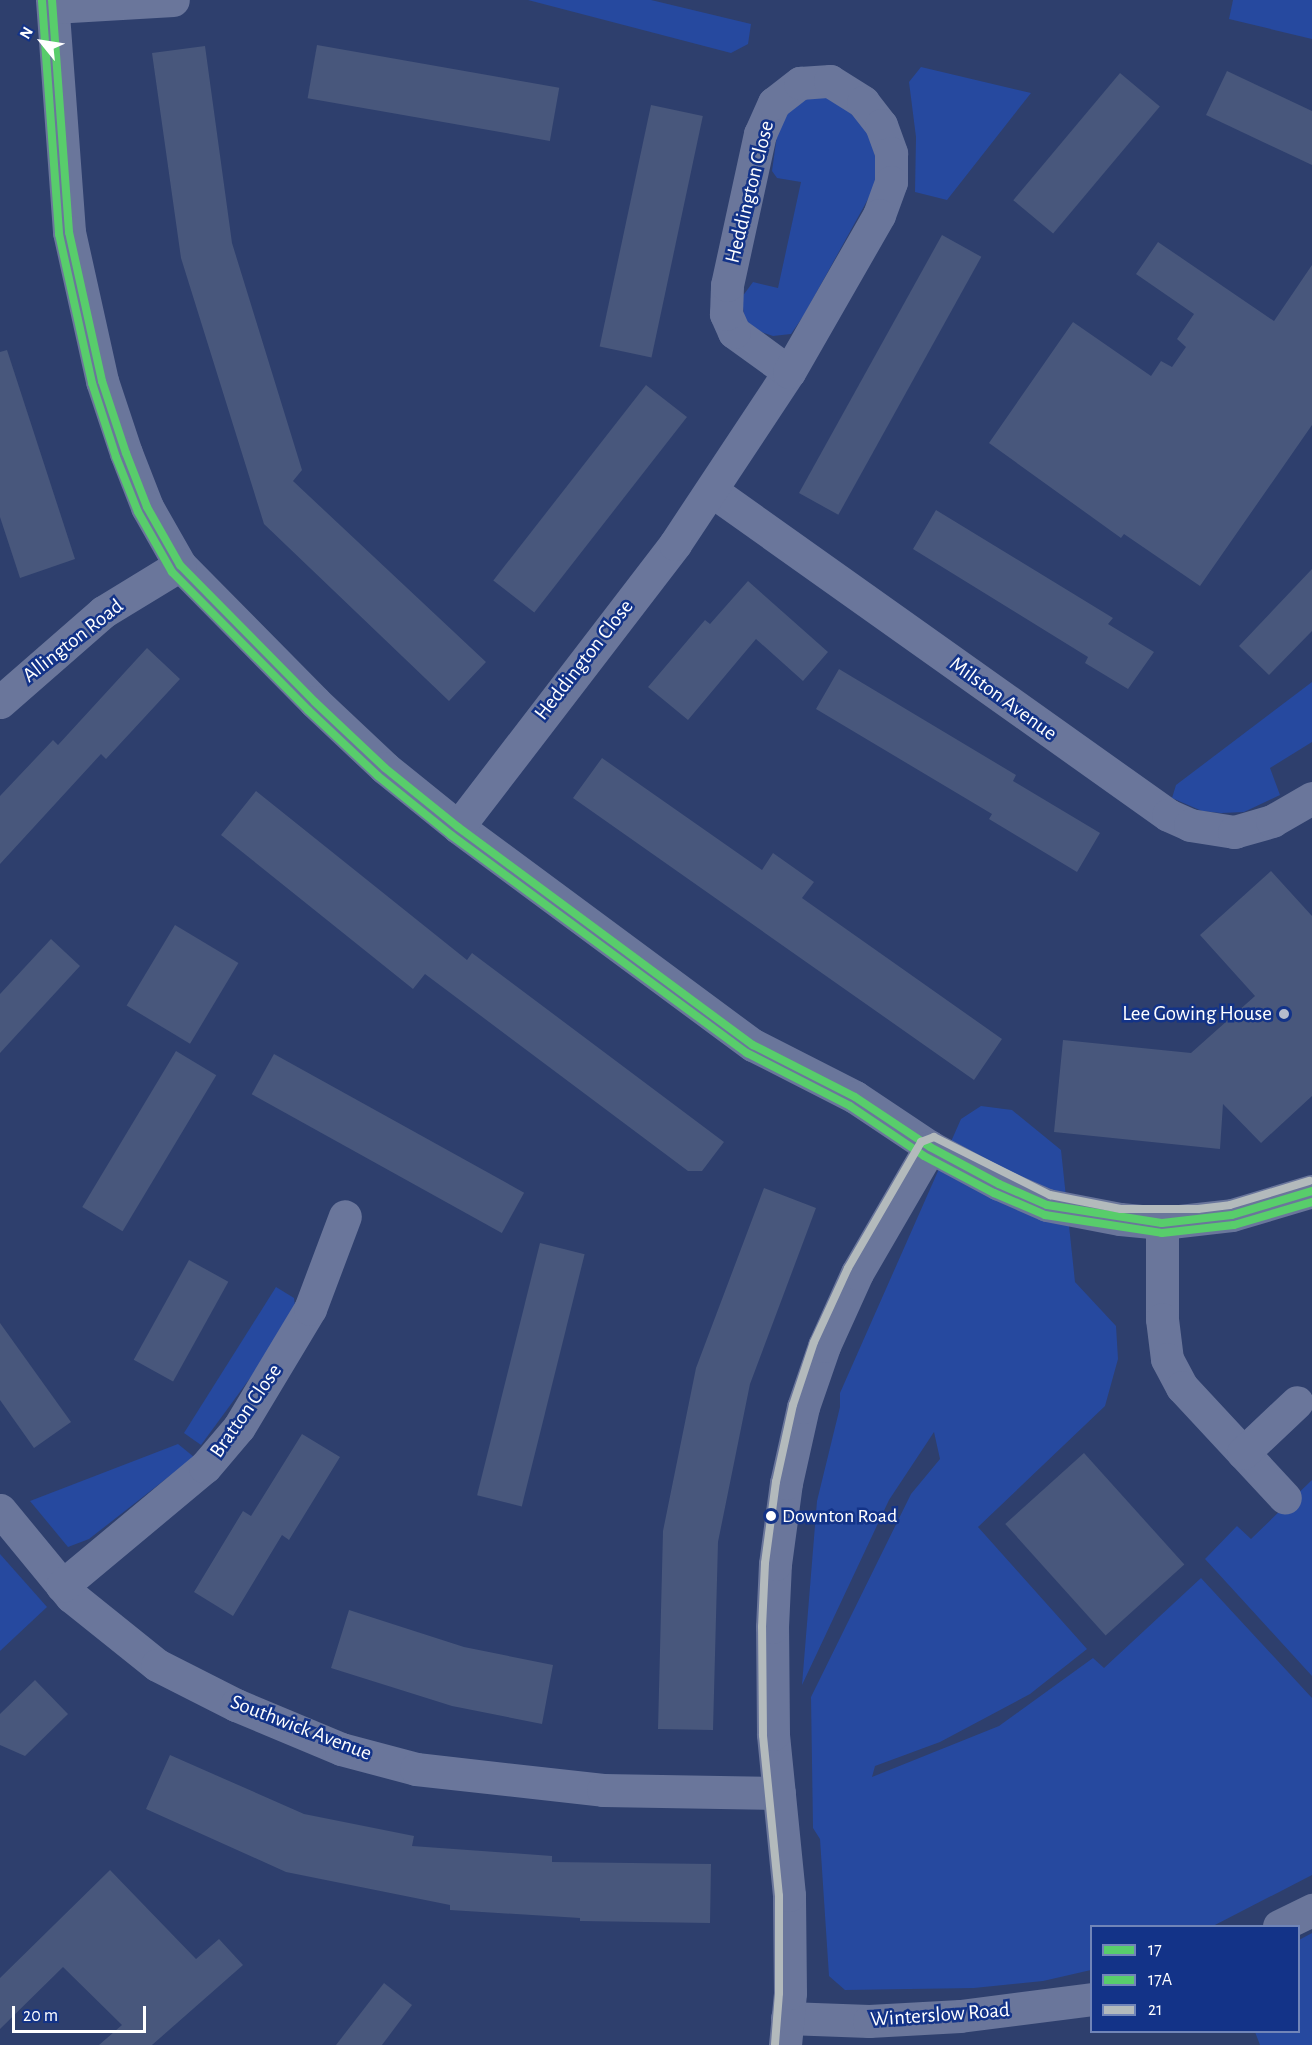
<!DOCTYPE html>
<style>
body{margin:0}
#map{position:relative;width:1312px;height:2045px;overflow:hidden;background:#2e3f6d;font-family:"Alegreya Sans",sans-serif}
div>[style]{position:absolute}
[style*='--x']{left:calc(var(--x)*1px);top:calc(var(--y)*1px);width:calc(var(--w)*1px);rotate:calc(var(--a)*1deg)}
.green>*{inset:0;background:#26499f}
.building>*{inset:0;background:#48577c;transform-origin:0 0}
.minor>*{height:33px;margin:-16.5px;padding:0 16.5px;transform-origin:16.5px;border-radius:16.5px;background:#6a769b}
.bus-1>*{height:8px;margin:-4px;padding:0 4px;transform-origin:4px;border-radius:4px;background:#58cd6b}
.bus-2>*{height:8px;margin:-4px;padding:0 4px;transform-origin:4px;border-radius:4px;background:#58cd6b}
.bus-3>*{height:8px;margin:-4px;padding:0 4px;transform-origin:4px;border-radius:4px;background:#b3babc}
.dots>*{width:16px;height:16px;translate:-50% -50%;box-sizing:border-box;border:3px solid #133388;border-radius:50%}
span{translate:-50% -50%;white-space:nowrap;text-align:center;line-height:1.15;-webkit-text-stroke:5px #133388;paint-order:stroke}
.bus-label{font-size:20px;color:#fff}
.left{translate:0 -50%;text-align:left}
.street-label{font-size:21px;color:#fff}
.poi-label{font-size:21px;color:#fff}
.right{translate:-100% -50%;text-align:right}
.legend{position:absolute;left:1090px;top:1925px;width:210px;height:108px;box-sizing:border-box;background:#133388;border:2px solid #7185b8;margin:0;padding:8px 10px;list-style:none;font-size:18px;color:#fff}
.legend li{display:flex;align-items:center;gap:12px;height:30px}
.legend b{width:30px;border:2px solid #7185b8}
.north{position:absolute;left:12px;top:12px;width:60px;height:60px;-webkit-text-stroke:4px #133388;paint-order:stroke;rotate:300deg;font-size:16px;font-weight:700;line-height:24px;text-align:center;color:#fff}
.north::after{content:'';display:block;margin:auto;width:21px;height:27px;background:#fff;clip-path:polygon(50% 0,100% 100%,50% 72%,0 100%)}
.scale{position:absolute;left:12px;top:2006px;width:134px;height:27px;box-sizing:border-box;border:3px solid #fff;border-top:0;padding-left:8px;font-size:18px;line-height:21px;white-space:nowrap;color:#fff;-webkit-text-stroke:4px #133388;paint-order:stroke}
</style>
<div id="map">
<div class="green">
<div style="clip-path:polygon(528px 0,651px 0,751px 24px,748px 44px,731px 53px)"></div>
<div style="clip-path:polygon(1233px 0,1312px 0,1312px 39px,1229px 19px)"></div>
<div style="clip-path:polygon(921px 67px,1031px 93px,947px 200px,915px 192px,916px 137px,909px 82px)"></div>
<div style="clip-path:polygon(815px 95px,838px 101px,867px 129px,878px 165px,873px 190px,804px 315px,791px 334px,773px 336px,753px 329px,744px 317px,742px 297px,753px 282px,778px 288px,801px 182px,777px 178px,772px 171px,778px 128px,785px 114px,802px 99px)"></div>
<div style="clip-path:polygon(1312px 682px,1312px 742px,1270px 768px,1280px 795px,1244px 812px,1221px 813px,1202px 811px,1172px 798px,1176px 785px)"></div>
<div style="clip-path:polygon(981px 1106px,1012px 1110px,1061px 1150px,1075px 1282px,1116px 1326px,1118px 1359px,1105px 1406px,978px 1527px,1087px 1649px,1030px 1694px,940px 1742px,875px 1766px,872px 1777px,999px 1726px,1093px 1658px,1104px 1668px,1201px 1578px,1312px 1698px,1312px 1875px,1213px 1926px,1092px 1926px,1091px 1970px,1043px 1981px,974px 1988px,845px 1990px,829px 1976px,820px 1839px,813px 1828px,811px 1697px,911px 1494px,940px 1459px,934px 1432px,889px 1500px,802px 1685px,817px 1501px,840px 1407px,840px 1393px,961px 1119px)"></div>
<div style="clip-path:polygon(276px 1287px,294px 1298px,295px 1306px,270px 1351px,201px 1445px,184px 1433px)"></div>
<div style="clip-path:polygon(178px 1444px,194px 1457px,89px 1539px,68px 1547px,30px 1501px)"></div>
<div style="clip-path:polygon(1312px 1480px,1312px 1676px,1205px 1559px,1237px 1526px,1251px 1539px)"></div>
<div style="clip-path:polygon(0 1554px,47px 1607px,0 1651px)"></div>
<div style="clip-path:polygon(1312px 1933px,1312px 2045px,1260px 2045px,1255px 2032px,1298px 2032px,1299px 1940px)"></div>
</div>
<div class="building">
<div style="left:317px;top:45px;width:246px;height:54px;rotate:10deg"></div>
<div style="clip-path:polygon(205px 46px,232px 243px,302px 470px,293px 481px,486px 662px,449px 701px,264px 524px,181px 258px,152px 53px)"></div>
<div style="clip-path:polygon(1227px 71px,1312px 111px,1312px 165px,1206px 115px)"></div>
<div style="left:1120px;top:73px;width:52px;height:166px;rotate:40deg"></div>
<div style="left:651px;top:105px;width:53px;height:247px;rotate:12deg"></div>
<div style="left:942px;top:235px;width:45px;height:295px;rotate:29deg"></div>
<div style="clip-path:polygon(1158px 242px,1274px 321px,1312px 265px,1312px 425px,1200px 586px,1124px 534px,1121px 538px,989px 443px,1073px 322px,1151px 376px,1161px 361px,1172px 367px,1186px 347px,1177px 339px,1194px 314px,1136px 274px)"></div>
<div style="clip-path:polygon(7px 350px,75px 559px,20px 578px,0 517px,0 352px)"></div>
<div style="left:646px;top:385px;width:52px;height:248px;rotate:38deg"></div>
<div style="clip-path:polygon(936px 510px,1113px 618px,1108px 624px,1154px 652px,1128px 689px,1085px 663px,1088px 657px,913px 549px)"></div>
<div style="clip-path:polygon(1312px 569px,1312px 631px,1269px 675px,1239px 646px)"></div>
<div style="clip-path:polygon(748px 581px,828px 652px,803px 681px,756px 639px,688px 720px,648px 687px,705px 620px,710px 624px)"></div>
<div style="clip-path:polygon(147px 648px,180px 679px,106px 759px,101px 754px,0 864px,0 796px,53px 740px,58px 745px)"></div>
<div style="clip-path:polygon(839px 669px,1016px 775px,1013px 781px,1100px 833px,1077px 872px,989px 819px,992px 814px,816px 709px)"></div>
<div style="clip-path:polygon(602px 758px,762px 870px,773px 853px,814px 882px,802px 898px,1002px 1039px,974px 1080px,573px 798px)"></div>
<div style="clip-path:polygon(256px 791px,467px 960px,472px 953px,724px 1142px,702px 1171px,688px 1171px,425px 974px,413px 989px,221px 835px)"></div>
<div style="clip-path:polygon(1271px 871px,1312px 916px,1312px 1096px,1261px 1143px,1223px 1104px,1220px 1149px,1054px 1132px,1063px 1040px,1191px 1053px,1255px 996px,1200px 935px)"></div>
<div style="left:175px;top:925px;width:74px;height:94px;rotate:31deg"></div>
<div style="clip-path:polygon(51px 939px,80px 966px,0 1053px,0 994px)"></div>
<div style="left:176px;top:1051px;width:47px;height:182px;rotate:31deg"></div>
<div style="left:274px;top:1054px;width:286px;height:46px;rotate:29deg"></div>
<div style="clip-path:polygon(764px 1188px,816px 1208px,750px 1384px,718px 1542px,713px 1730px,658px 1729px,663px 1531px,696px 1368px)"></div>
<div style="left:540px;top:1243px;width:46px;height:260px;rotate:14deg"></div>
<div style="left:189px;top:1260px;width:45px;height:114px;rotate:29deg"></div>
<div style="clip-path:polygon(0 1323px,71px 1422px,34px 1448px,0 1400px)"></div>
<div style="clip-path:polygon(302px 1434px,340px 1457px,289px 1540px,282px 1535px,233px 1616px,194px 1592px,243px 1511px,251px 1516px)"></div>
<div style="left:1084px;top:1453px;width:150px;height:106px;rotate:48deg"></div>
<div style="clip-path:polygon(349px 1610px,464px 1647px,553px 1665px,542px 1724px,452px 1706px,331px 1668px)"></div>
<div style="clip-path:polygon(35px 1680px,68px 1714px,25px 1756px,0 1745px,0 1714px)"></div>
<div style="clip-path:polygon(170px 1755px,304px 1814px,414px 1836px,412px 1846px,552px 1856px,552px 1862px,711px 1864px,710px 1923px,580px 1921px,580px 1918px,450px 1910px,450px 1905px,286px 1872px,146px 1809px)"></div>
<div style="clip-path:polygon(110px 1870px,196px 1959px,219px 1939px,243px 1965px,152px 2045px,99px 2045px,122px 2025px,63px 1967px,0 2029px,0 1978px)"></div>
<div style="clip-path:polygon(384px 1983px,412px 2005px,382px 2045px,336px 2045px)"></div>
</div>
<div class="minor">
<div style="--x:52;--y:0;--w:233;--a:85.8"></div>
<div style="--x:69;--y:232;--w:153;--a:77.5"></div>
<div style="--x:102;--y:381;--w:76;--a:71.6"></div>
<div style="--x:126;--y:453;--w:58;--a:68.7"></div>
<div style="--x:147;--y:507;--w:67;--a:60.4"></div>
<div style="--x:180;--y:565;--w:192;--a:45.4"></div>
<div style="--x:315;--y:702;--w:96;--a:43.3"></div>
<div style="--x:385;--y:768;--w:94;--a:38.9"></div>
<div style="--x:458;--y:827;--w:367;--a:36.5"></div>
<div style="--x:753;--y:1045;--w:114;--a:27"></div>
<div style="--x:855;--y:1097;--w:90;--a:33.7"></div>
<div style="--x:930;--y:1147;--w:78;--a:28.2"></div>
<div style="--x:999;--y:1184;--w:52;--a:23.6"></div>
<div style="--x:1047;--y:1205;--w:74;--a:10.9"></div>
<div style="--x:1120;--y:1219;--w:42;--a:5.4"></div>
<div style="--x:1162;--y:1223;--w:70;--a:-6.5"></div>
<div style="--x:1232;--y:1215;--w:84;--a:-16.7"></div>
<div style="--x:53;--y:7;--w:120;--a:-3.3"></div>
<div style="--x:712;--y:491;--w:559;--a:35.39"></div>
<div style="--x:1168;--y:815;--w:24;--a:24"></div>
<div style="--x:1190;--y:825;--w:45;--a:9"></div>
<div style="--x:1234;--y:832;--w:40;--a:-16"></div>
<div style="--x:1272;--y:821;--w:46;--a:-29.9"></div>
<div style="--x:0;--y:702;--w:137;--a:-41.1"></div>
<div style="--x:103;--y:612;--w:90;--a:-31.4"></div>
<div style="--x:458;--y:827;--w:357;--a:-52.5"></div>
<div style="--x:675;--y:544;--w:206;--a:-56.5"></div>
<div style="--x:789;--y:372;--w:68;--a:-144"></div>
<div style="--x:734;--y:332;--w:20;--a:-114"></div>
<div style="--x:726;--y:314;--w:29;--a:-88"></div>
<div style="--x:727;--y:285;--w:155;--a:-77.7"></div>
<div style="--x:760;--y:134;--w:34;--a:-66"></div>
<div style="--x:774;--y:103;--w:33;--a:-38"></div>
<div style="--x:800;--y:83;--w:30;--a:-4"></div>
<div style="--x:830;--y:81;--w:39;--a:32"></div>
<div style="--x:863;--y:102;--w:29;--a:52"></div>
<div style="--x:881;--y:125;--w:30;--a:70"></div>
<div style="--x:891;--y:153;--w:29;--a:90"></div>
<div style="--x:891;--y:182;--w:35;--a:110"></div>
<div style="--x:879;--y:215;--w:181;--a:119.8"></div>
<div style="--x:1162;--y:1223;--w:96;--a:90"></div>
<div style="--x:1162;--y:1319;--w:40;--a:82.9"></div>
<div style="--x:1167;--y:1359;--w:32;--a:62"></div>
<div style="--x:1182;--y:1387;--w:151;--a:47.1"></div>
<div style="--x:1243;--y:1453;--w:74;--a:-43.4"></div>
<div style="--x:0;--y:1510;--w:112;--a:50.5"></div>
<div style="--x:71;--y:1596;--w:110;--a:38.7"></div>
<div style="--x:157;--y:1665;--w:89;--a:26.9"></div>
<div style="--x:236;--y:1705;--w:114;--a:22.7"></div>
<div style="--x:341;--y:1749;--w:78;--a:14.9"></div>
<div style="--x:416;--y:1769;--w:188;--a:6.4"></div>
<div style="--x:603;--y:1790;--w:176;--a:1"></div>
<div style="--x:62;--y:1586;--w:186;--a:-39.8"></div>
<div style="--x:205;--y:1467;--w:52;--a:-49.6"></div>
<div style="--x:239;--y:1427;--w:138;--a:-59"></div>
<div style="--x:310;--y:1309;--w:99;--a:-69.4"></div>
<div style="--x:1279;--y:1926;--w:37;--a:-26"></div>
<div style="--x:787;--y:2018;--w:82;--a:2.1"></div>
<div style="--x:869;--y:2021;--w:91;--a:-3.1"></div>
<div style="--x:960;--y:2016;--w:133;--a:-7.3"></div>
<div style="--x:785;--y:2045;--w:52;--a:-84.5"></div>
<div style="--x:790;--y:1993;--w:98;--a:-90.6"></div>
<div style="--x:789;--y:1895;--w:162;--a:-95.7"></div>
<div style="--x:773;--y:1734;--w:107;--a:-90.5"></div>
<div style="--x:772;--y:1627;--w:63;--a:-87.3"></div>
<div style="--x:775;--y:1564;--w:82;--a:-82.3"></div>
<div style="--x:786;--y:1483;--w:78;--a:-77.4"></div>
<div style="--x:803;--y:1407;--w:65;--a:-71"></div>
<div style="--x:824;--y:1346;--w:80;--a:-65.7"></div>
<div style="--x:857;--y:1273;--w:146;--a:-59.9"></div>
</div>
<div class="bus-1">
<div style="--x:52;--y:0;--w:233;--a:85.8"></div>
<div style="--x:69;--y:232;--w:153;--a:77.5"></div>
<div style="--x:102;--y:381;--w:76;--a:71.6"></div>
<div style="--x:126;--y:453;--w:58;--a:68.7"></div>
<div style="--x:147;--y:507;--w:67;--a:60.4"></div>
<div style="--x:180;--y:565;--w:192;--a:45.4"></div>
<div style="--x:315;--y:702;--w:96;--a:43.3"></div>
<div style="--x:385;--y:768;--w:94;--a:38.9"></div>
<div style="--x:458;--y:827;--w:367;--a:36.5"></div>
<div style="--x:753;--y:1045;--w:114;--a:27"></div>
<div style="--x:855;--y:1097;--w:90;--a:33.7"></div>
<div style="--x:930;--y:1147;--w:78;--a:28.2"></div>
<div style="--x:999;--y:1184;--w:52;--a:23.6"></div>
<div style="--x:1047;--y:1205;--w:116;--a:8.9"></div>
<div style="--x:1162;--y:1223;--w:70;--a:-6.5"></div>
<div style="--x:1232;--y:1215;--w:84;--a:-16.7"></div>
</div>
<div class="bus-2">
<div style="--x:42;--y:1;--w:234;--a:85.8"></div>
<div style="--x:59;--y:234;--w:153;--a:77.5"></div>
<div style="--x:92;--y:383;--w:78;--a:72"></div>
<div style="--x:116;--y:457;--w:59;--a:68.2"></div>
<div style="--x:138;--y:512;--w:69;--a:60.5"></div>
<div style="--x:172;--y:572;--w:194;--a:45.4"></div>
<div style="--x:308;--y:710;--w:96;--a:43.3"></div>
<div style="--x:378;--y:776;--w:94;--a:38.9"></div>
<div style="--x:451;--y:835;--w:368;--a:36.4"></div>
<div style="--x:747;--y:1053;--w:116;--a:27.2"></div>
<div style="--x:850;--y:1106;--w:89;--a:34"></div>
<div style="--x:924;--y:1156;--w:79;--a:27.9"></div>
<div style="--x:994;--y:1193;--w:56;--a:23.3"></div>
<div style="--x:1045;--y:1215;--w:118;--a:8.7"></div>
<div style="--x:1162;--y:1233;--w:72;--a:-6.3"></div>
<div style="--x:1234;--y:1225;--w:81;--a:-16.4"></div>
</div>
<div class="bus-3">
<div style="--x:775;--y:2044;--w:51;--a:-85.5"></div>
<div style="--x:779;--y:1993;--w:97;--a:-90"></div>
<div style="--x:779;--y:1896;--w:162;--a:-95.7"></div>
<div style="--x:763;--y:1735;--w:108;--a:-90.5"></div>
<div style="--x:762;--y:1627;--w:64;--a:-87.3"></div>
<div style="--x:765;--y:1563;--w:82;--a:-82.3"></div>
<div style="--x:776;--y:1482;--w:79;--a:-77.6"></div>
<div style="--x:793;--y:1405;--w:66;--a:-71.6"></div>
<div style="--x:814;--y:1342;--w:81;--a:-65.3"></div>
<div style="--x:848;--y:1268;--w:146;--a:-59.9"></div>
<div style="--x:921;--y:1142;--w:14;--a:-21"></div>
<div style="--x:934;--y:1137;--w:130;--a:26.6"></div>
<div style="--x:1050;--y:1195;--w:72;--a:11.2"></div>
<div style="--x:1121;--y:1209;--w:77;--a:0"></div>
<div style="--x:1198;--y:1209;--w:32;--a:-7"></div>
<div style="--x:1230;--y:1205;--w:83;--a:-16.9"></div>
</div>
<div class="dots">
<div style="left:1284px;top:1014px;background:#b6bccc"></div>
<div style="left:771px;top:1516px;background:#fff"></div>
</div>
<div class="bus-label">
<span class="left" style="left:782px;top:1516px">Downton Road</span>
</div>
<div class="street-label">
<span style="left:750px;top:192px;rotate:-76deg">Heddington Close</span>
<span style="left:73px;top:641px;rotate:-38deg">Allington Road</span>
<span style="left:584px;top:660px;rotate:-52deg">Heddington Close</span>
<span style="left:1003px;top:699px;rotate:36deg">Milston Avenue</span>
<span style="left:246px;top:1411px;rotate:-55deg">Bratton Close</span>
<span style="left:301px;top:1728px;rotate:21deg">Southwick Avenue</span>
<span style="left:940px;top:2015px;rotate:-4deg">Winterslow Road</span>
</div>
<div class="poi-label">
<span class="right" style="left:1272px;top:1014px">Lee Gowing House</span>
</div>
<ul class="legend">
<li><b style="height:8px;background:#58cd6b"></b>17</li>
<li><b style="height:8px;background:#58cd6b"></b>17A</li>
<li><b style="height:8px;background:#b3babc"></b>21</li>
</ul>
<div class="north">N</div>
<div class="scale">20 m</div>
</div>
